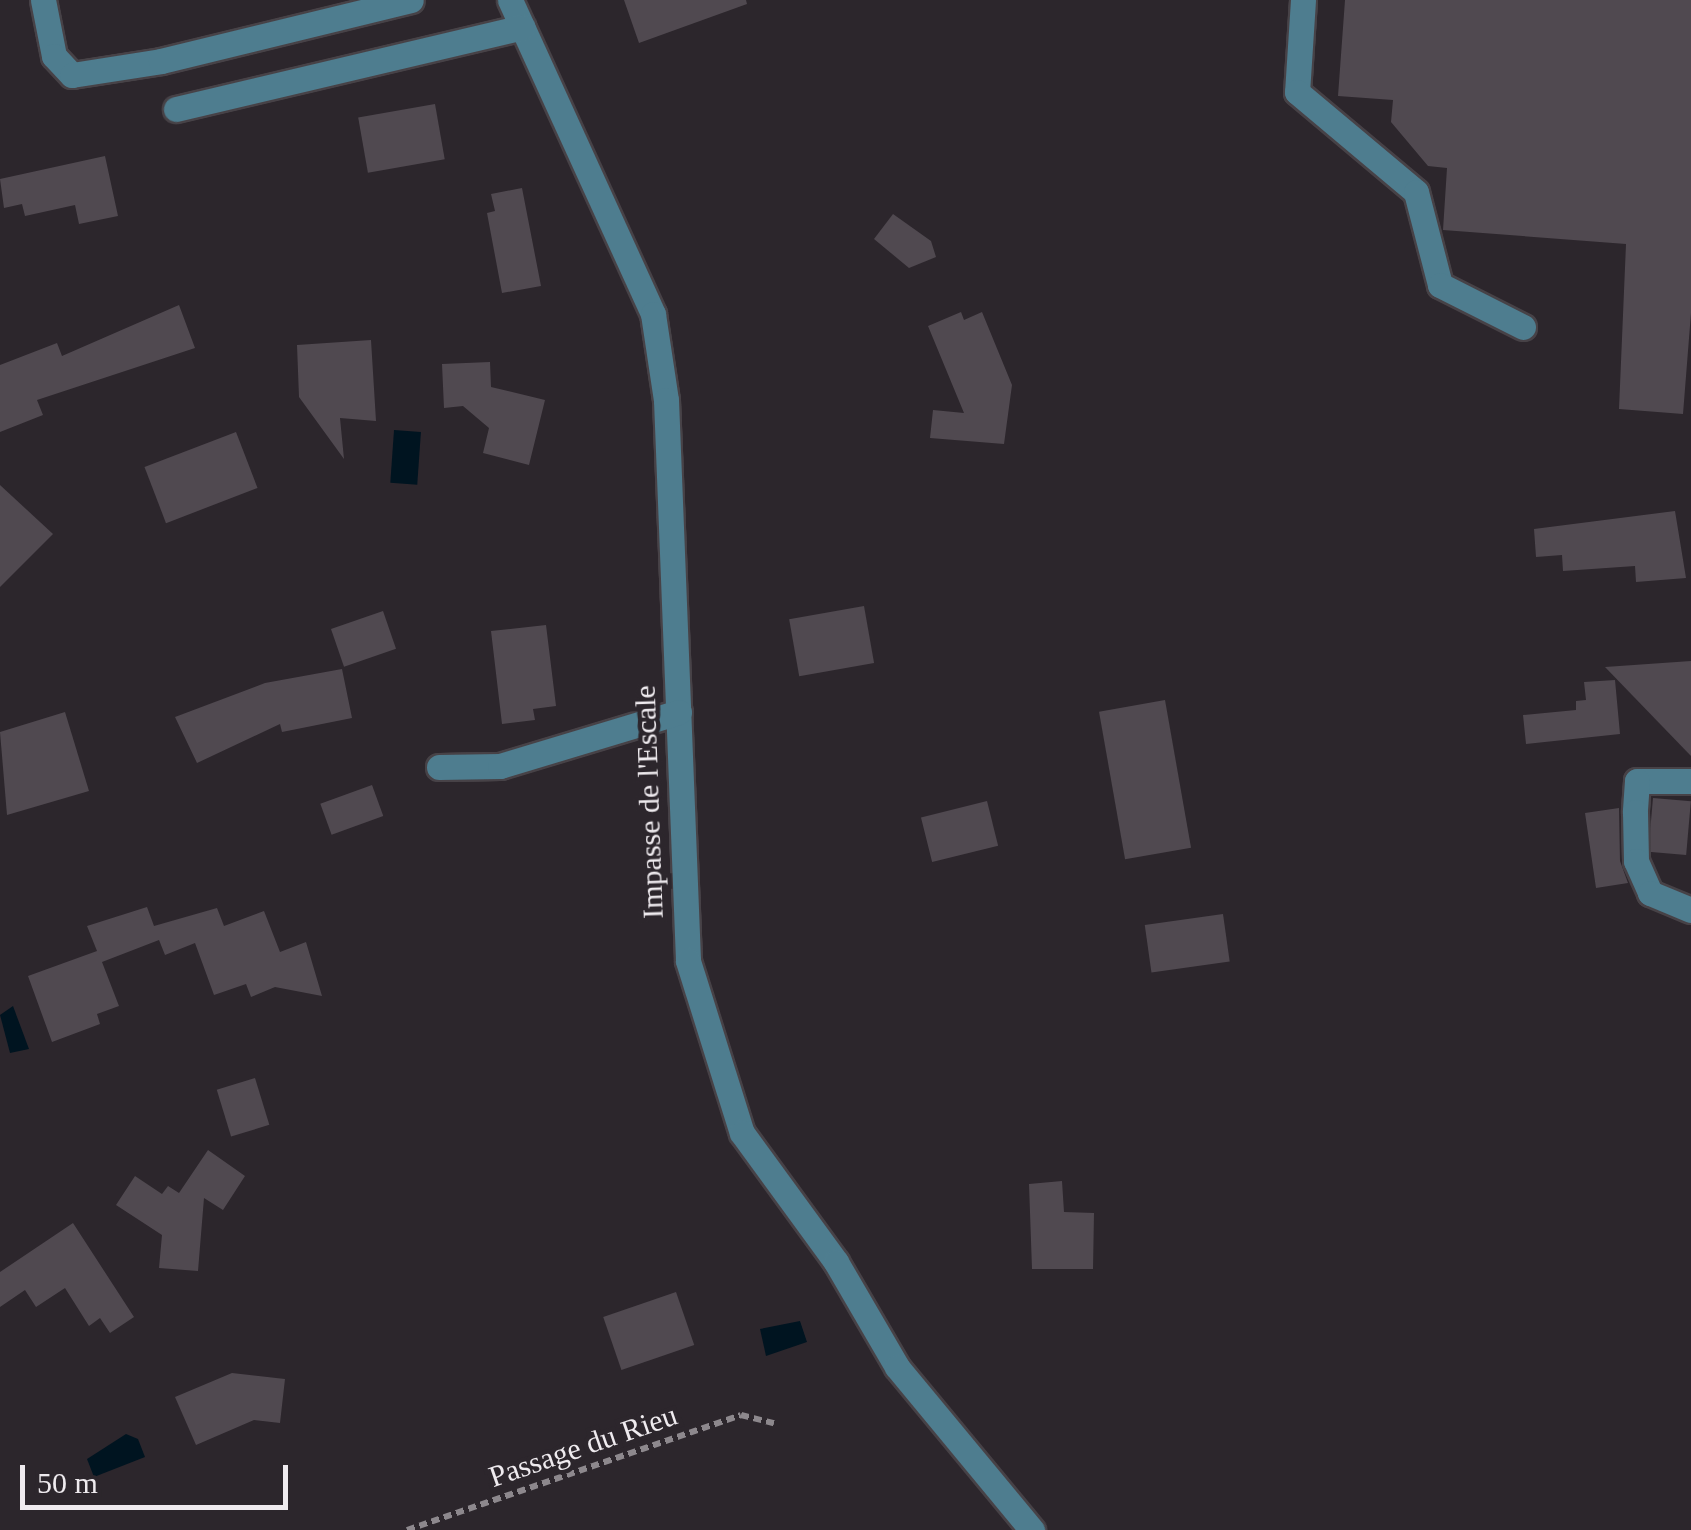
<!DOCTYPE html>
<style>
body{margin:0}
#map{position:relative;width:1691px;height:1530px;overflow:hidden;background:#2c262c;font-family:"Times New Roman",serif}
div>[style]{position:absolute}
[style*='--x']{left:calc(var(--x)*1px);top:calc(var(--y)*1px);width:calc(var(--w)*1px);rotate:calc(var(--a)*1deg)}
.water>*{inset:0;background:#001420;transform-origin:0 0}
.building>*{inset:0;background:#504950;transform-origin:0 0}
.path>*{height:6px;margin-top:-3px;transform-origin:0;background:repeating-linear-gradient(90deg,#8d888d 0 8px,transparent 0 13px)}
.roads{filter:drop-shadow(2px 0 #474247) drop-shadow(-2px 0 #474247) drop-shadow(0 2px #474247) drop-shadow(0 -2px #474247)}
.minor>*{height:25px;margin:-12.5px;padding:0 12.5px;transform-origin:12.5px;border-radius:12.5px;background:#4e7d8f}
span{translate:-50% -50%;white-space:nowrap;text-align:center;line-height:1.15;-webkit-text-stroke:9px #2c262c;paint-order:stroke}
.street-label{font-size:30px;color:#efebef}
.scale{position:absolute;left:20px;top:1465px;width:268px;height:45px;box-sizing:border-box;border:5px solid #efebef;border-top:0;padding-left:12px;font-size:30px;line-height:35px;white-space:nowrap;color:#efebef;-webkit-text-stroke:8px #2c262c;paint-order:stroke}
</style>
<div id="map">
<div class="water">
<div style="left:394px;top:430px;width:27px;height:53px;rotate:4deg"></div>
<div style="clip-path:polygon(13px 1006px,29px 1049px,10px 1053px,0 1015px)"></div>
<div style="clip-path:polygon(800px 1321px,807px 1342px,766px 1356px,760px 1329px)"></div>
<div style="clip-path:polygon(126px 1434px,138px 1439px,145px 1457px,94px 1477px,87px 1459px)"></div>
</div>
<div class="building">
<div style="clip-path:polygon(624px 0,746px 0,747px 4px,639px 43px)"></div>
<div style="clip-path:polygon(1345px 0,1691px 0,1691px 313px,1683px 414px,1619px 409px,1626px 244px,1443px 230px,1447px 168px,1428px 166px,1391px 122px,1393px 100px,1338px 96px)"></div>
<div style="left:435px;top:104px;width:56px;height:78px;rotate:80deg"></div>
<div style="clip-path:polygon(105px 156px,118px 216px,79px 224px,75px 205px,25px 216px,22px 204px,4px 208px,0 179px)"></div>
<div style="clip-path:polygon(522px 188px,541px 286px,502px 293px,487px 213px,495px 211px,491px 194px)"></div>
<div style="clip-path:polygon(893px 214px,931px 241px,936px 257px,909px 268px,874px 239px)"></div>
<div style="clip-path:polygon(179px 305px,195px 348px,37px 400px,43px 415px,0 432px,0 365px,57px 343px,62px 356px)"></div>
<div style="clip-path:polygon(961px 312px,964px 320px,982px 312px,1012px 385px,1004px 444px,930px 438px,933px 410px,964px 413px,928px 326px)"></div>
<div style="clip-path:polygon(371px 340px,376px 421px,340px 418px,344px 459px,299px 397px,297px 345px)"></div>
<div style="clip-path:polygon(490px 362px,491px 387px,545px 400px,529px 465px,483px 453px,489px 428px,463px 406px,444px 408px,442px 364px)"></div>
<div style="left:236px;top:432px;width:60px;height:98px;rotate:69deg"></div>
<div style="clip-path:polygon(0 485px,53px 534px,0 587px)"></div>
<div style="clip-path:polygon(1675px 511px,1686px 578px,1636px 582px,1635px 566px,1563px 571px,1562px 555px,1536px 557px,1534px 529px)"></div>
<div style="left:864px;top:606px;width:58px;height:76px;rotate:80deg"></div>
<div style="left:383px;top:611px;width:40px;height:55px;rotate:71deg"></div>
<div style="clip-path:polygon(546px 625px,556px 706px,533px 709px,535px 720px,502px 724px,491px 631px)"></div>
<div style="clip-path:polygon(1691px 661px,1691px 756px,1605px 667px)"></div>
<div style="clip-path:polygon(342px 669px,352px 718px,282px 732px,280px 724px,197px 763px,175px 717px,265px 683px)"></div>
<div style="clip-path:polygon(1615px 680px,1620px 734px,1526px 744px,1523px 715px,1576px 710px,1576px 701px,1586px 700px,1584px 682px)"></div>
<div style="left:1165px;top:700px;width:150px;height:67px;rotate:80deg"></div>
<div style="clip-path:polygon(65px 712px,89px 791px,7px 815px,0 732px)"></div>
<div style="left:372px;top:785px;width:33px;height:55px;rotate:70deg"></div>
<div style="left:1653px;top:798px;width:38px;height:54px;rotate:5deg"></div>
<div style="left:987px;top:801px;width:46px;height:68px;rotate:76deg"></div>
<div style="clip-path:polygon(1619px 808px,1620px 861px,1628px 883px,1596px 888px,1585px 813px)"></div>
<div style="clip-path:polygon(147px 907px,154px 926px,217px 908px,224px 926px,264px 911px,280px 952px,306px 942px,322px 996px,275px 987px,251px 997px,246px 984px,214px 995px,195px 943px,165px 955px,159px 940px,102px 962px,119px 1006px,97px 1014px,100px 1024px,52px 1042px,28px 976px,97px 951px,87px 926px)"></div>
<div style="left:1223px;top:914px;width:48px;height:79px;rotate:82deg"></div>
<div style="left:255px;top:1078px;width:49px;height:40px;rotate:73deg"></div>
<div style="clip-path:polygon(208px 1150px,245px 1176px,223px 1210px,204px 1198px,198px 1271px,159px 1268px,162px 1235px,116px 1205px,135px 1176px,162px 1194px,168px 1186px,179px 1193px)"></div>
<div style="clip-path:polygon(1062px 1181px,1064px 1212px,1094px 1213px,1093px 1269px,1032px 1269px,1029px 1184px)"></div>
<div style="clip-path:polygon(73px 1223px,134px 1317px,110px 1333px,100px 1318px,89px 1326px,65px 1288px,36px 1307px,25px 1290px,0 1307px,0 1272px)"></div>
<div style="left:676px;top:1292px;width:56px;height:77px;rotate:71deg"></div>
<div style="clip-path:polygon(232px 1373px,285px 1379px,280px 1423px,254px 1420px,196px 1445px,175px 1397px)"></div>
</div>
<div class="path">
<div style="--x:407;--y:1530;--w:353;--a:-19"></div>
<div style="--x:741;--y:1415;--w:34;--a:14"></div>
</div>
<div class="roads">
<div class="minor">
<div style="--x:43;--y:0;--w:57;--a:78.9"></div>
<div style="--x:54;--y:56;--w:26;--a:47"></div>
<div style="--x:72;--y:75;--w:90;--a:-8.9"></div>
<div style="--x:161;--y:61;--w:257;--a:-13.7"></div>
<div style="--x:510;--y:0;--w:345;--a:65.5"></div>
<div style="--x:653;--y:314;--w:87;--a:81.4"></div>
<div style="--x:666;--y:400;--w:561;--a:87.75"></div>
<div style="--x:688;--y:961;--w:180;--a:72.6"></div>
<div style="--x:742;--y:1133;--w:160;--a:53.9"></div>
<div style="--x:836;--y:1262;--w:121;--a:59.8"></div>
<div style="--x:897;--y:1367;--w:212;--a:50.4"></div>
<div style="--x:1303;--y:0;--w:92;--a:93.7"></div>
<div style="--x:1297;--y:92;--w:155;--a:40"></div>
<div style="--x:1416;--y:192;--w:96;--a:75.5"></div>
<div style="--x:1440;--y:285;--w:93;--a:26.8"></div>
<div style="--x:176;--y:109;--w:356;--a:-13.3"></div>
<div style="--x:439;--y:767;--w:61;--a:-0.9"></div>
<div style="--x:500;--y:766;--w:187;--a:-16.8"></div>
<div style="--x:1691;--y:781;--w:54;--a:180"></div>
<div style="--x:1637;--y:781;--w:31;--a:94"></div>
<div style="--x:1635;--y:812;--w:49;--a:88.8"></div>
<div style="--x:1636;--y:861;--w:35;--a:66"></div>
<div style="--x:1650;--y:893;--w:44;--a:22.5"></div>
</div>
</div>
<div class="street-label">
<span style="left:649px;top:802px;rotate:-92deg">Impasse de l'Escale</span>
<span style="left:583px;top:1446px;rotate:-19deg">Passage du Rieu</span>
</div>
<div class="scale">50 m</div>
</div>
